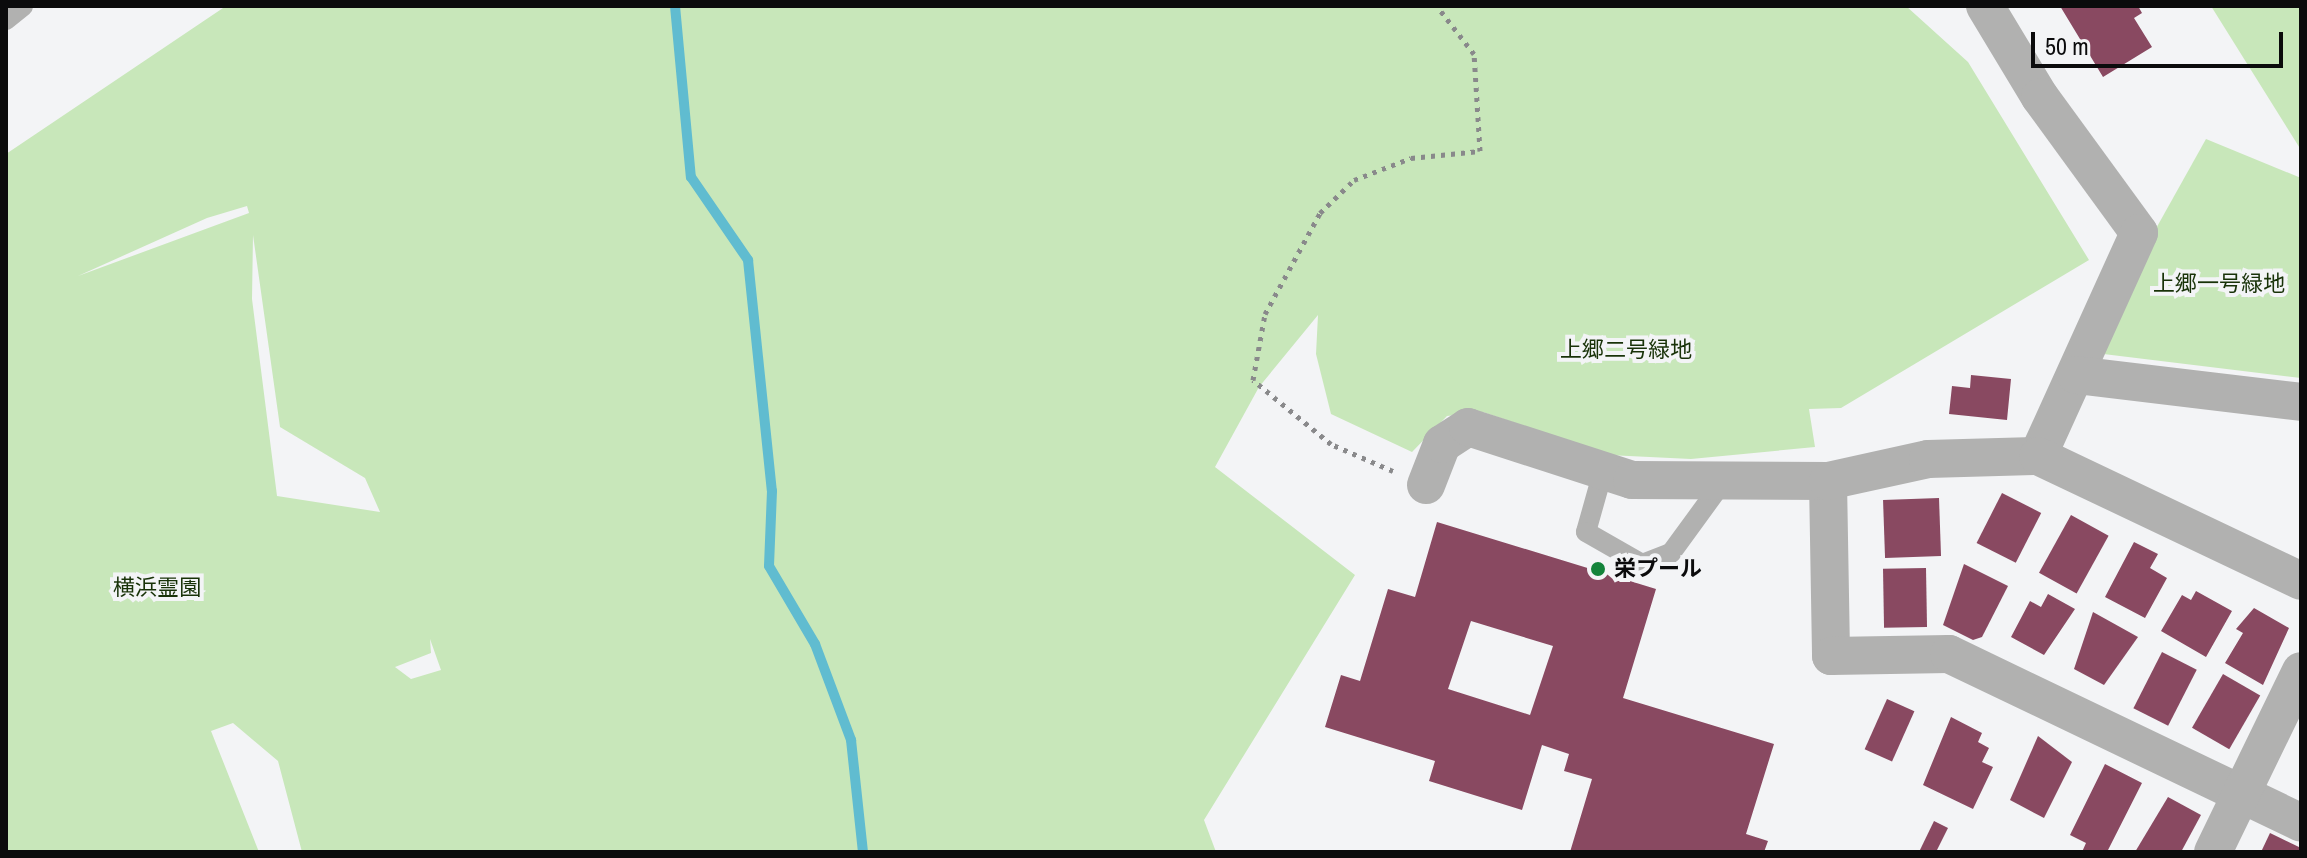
<!DOCTYPE html>
<meta charset="utf-8">
<style>
body{margin:0}
#map{position:relative;width:2307px;height:858px;overflow:hidden;background:#f3f4f6;font-family:"Archivo Narrow","Noto Sans JP",sans-serif}
div>[style]{position:absolute}
[style*='--x']{left:calc(var(--x)*1px);top:calc(var(--y)*1px);width:calc(var(--w)*1px);rotate:calc(var(--a)*1deg)}
.green>*{inset:0;background:#c8e7ba}
.stream>*{height:10px;margin:-5px;padding:0 5px;transform-origin:5px;border-radius:5px;background:#60bcd0}
.building>*{inset:0;background:#894961;transform-origin:0 0}
.path>*{height:5px;margin-top:-2.5px;transform-origin:0;background:repeating-linear-gradient(90deg,#89898b 0 4px,transparent 0 10px)}
.service>*{height:20px;margin:-10px;padding:0 10px;transform-origin:10px;border-radius:10px;background:#b1b1b0}
.minor>*{height:38px;margin:-19px;padding:0 19px;transform-origin:19px;border-radius:19px;background:#b1b1b0}
.dots>*{width:22px;height:22px;translate:-50% -50%;box-sizing:border-box;border:4px solid #f3f4f6;border-radius:50%}
span{translate:-50% -50%;white-space:nowrap;text-align:center;line-height:1.15;-webkit-text-stroke:8px #f3f4f6;paint-order:stroke}
.park-label{font-size:22px;color:#183208}
.poi-label{font-size:22px;color:#0b0b0c;font-weight:700}
.left{translate:0 -50%;text-align:left}
.frame{position:absolute;inset:0;border:8px solid #0b0b0c;pointer-events:none}
.scale{position:absolute;left:2031px;top:32px;width:252px;height:36px;box-sizing:border-box;border:4px solid #0b0b0c;border-top:0;padding-left:10px;font-size:24px;line-height:28px;white-space:nowrap;color:#0b0b0c;-webkit-text-stroke:6px #f3f4f6;paint-order:stroke}
</style>
<div id="map">
<div class="green">
<div style="clip-path:polygon(evenodd,226px 6px,1906px 6px,1968px 62px,2089px 260px,1841px 408px,1809px 409px,1815px 447px,1691px 459px,1608px 455px,1483px 412px,1447px 416px,1412px 452px,1331px 414px,1316px 354px,1318px 315px,1259px 387px,1215px 467px,1355px 575px,1204px 820px,1216px 852px,302px 852px,278px 761px,233px 723px,211px 731px,259px 852px,6px 852px,6px 154px,226px 6px,247px 206px,249px 213px,78px 276px,207px 218px,247px 206px,226px 6px,253px 235px,280px 427px,365px 478px,380px 512px,277px 496px,252px 299px,253px 235px,226px 6px,430px 639px,441px 670px,411px 679px,395px 667px,431px 653px,430px 639px)"></div>
<div style="clip-path:polygon(2211px 6px,2301px 6px,2301px 150px)"></div>
<div style="clip-path:polygon(2206px 139px,2301px 178px,2301px 378px,2087px 352px)"></div>
</div>
<div class="stream">
<div style="--x:675;--y:6;--w:172;--a:84.7"></div>
<div style="--x:691;--y:177;--w:101;--a:55.5"></div>
<div style="--x:748;--y:260;--w:232;--a:84.1"></div>
<div style="--x:772;--y:491;--w:75;--a:92.3"></div>
<div style="--x:769;--y:566;--w:91;--a:59.5"></div>
<div style="--x:815;--y:644;--w:103;--a:69.4"></div>
<div style="--x:851;--y:740;--w:113;--a:83.9"></div>
</div>
<div class="building">
<div style="clip-path:polygon(2060px 6px,2138px 6px,2142px 13px,2134px 18px,2152px 47px,2103px 77px)"></div>
<div style="clip-path:polygon(1971px 375px,2011px 379px,2007px 420px,1949px 414px,1952px 386px,1970px 388px)"></div>
<div style="left:2002px;top:493px;width:44px;height:56px;rotate:27deg"></div>
<div style="left:1939px;top:498px;width:58px;height:56px;rotate:88deg"></div>
<div style="left:2071px;top:515px;width:43px;height:66px;rotate:29deg"></div>
<div style="clip-path:polygon(evenodd,1437px 522px,1656px 589px,1623px 698px,1774px 744px,1746px 834px,1768px 841px,1764px 852px,1570px 852px,1592px 779px,1564px 771px,1569px 754px,1542px 745px,1522px 810px,1429px 781px,1435px 761px,1325px 727px,1341px 675px,1360px 681px,1388px 589px,1415px 597px,1437px 522px,1471px 621px,1553px 646px,1530px 715px,1448px 689px,1471px 621px)"></div>
<div style="clip-path:polygon(2134px 542px,2158px 554px,2150px 568px,2167px 578px,2145px 618px,2105px 597px)"></div>
<div style="clip-path:polygon(1964px 564px,2008px 586px,1982px 637px,1973px 640px,1943px 625px)"></div>
<div style="left:1926px;top:568px;width:59px;height:43px;rotate:89deg"></div>
<div style="clip-path:polygon(2196px 591px,2232px 611px,2206px 657px,2161px 631px,2182px 595px,2191px 600px)"></div>
<div style="clip-path:polygon(2048px 594px,2075px 609px,2044px 655px,2011px 637px,2030px 601px,2041px 607px)"></div>
<div style="clip-path:polygon(2254px 608px,2289px 628px,2263px 685px,2225px 663px,2243px 633px,2236px 629px)"></div>
<div style="clip-path:polygon(2093px 612px,2138px 637px,2104px 685px,2074px 669px)"></div>
<div style="left:2162px;top:652px;width:39px;height:63px;rotate:27deg"></div>
<div style="left:2223px;top:674px;width:43px;height:62px;rotate:30deg"></div>
<div style="left:1887px;top:699px;width:30px;height:55px;rotate:24deg"></div>
<div style="clip-path:polygon(1951px 717px,1982px 733px,1978px 742px,1989px 748px,1982px 762px,1993px 767px,1973px 809px,1923px 785px)"></div>
<div style="clip-path:polygon(2038px 736px,2072px 762px,2044px 818px,2010px 800px)"></div>
<div style="clip-path:polygon(2105px 764px,2142px 783px,2107px 852px,2082px 852px,2086px 843px,2070px 835px)"></div>
<div style="clip-path:polygon(2168px 797px,2201px 815px,2181px 852px,2135px 852px)"></div>
<div style="clip-path:polygon(1934px 821px,1948px 828px,1936px 852px,1919px 852px)"></div>
<div style="clip-path:polygon(2270px 833px,2301px 848px,2301px 852px,2261px 852px)"></div>
</div>
<div class="path">
<div style="--x:1393;--y:471;--w:68;--a:-156.5"></div>
<div style="--x:1331;--y:444;--w:101;--a:-140.6"></div>
<div style="--x:1253;--y:380;--w:67;--a:-79.7"></div>
<div style="--x:1265;--y:314;--w:115;--a:-61.4"></div>
<div style="--x:1320;--y:213;--w:47;--a:-44.1"></div>
<div style="--x:1354;--y:180;--w:61;--a:-21.1"></div>
<div style="--x:1411;--y:158;--w:69;--a:-5.8"></div>
<div style="--x:1480;--y:151;--w:97;--a:-93.5"></div>
<div style="--x:1474;--y:54;--w:61;--a:-127.6"></div>
</div>
<div class="service">
<div style="--x:6;--y:20;--w:22;--a:-39"></div>
<div style="--x:1602;--y:475;--w:59;--a:105.7"></div>
<div style="--x:1586;--y:532;--w:64;--a:29.7"></div>
<div style="--x:1642;--y:564;--w:31;--a:-21"></div>
<div style="--x:1671;--y:553;--w:92;--a:-53.9"></div>
</div>
<div class="minor">
<div style="--x:1985;--y:6;--w:106;--a:58.9"></div>
<div style="--x:2040;--y:97;--w:168;--a:53.9"></div>
<div style="--x:2139;--y:233;--w:245;--a:114.4"></div>
<div style="--x:2076;--y:375;--w:227;--a:6.8"></div>
<div style="--x:1828;--y:481;--w:175;--a:89"></div>
<div style="--x:1831;--y:656;--w:118;--a:-1"></div>
<div style="--x:1949;--y:654;--w:390;--a:25.6"></div>
<div style="--x:1426;--y:485;--w:44;--a:-68.7"></div>
<div style="--x:1442;--y:444;--w:31;--a:-33"></div>
<div style="--x:1468;--y:427;--w:172;--a:17.9"></div>
<div style="--x:1632;--y:480;--w:196;--a:0.3"></div>
<div style="--x:1828;--y:481;--w:102;--a:-12.4"></div>
<div style="--x:1928;--y:459;--w:110;--a:-1.6"></div>
<div style="--x:2038;--y:456;--w:291;--a:25.4"></div>
<div style="--x:2213;--y:852;--w:201;--a:-64.1"></div>
</div>
<div class="dots">
<div style="left:1598px;top:569px;background:#14833a"></div>
</div>
<div class="park-label">
<span style="left:2219px;top:284px">上郷一号緑地</span>
<span style="left:1626px;top:350px">上郷二号緑地</span>
<span style="left:157px;top:588px">横浜霊園</span>
</div>
<div class="poi-label">
<span class="left" style="left:1614px;top:569px">栄プール</span>
</div>
<div class="frame"></div>
<div class="scale">50 m</div>
</div>
